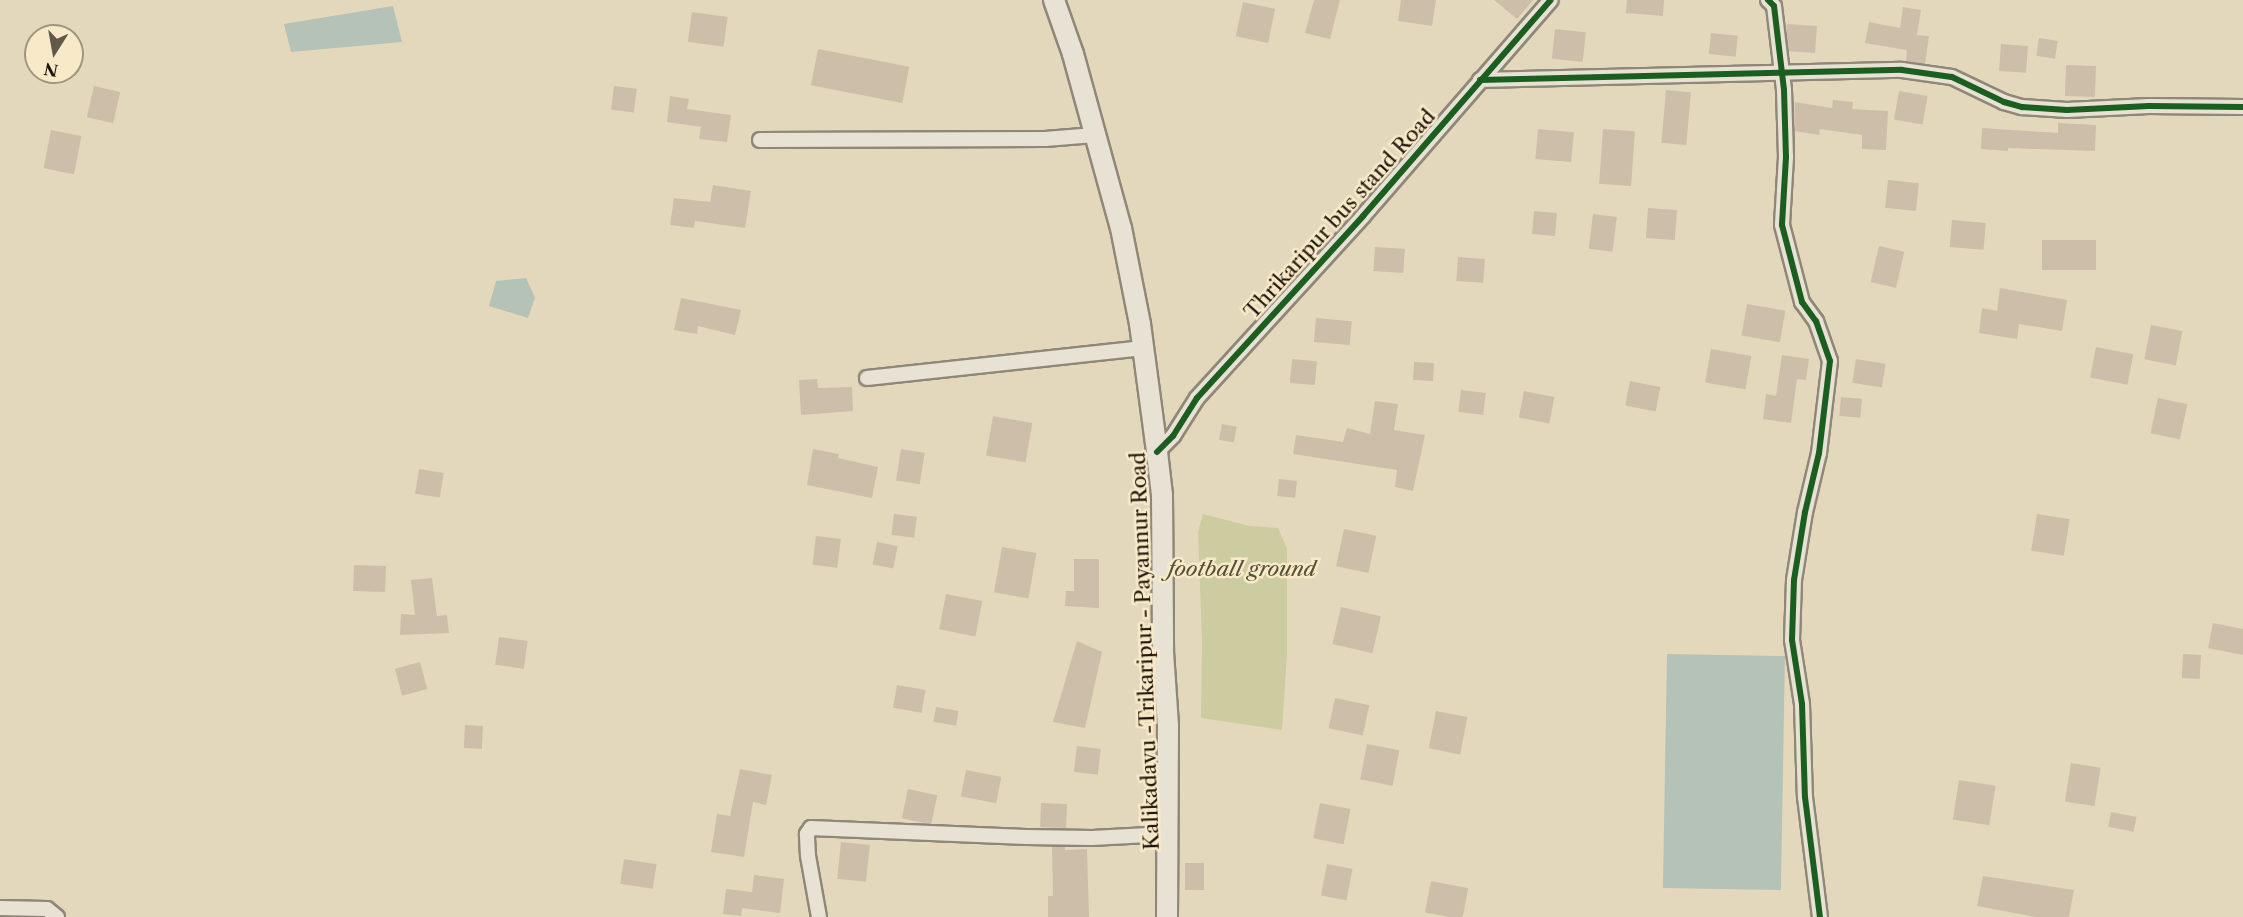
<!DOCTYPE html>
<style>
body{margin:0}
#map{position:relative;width:2243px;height:917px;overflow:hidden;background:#e4d8bc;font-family:"Libre Caslon Text",serif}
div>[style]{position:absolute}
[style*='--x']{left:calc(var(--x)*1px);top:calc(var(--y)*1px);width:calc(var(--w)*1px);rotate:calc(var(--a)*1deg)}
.green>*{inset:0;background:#cdcba0}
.water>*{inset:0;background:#b5c2b7;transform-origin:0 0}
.building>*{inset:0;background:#cdbea9;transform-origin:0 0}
.roads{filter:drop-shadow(2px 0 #8f8777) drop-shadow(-2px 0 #8f8777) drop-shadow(0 2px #8f8777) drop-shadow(0 -2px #8f8777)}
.street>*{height:14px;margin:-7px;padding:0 7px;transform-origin:7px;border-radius:7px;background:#e8e2d4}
.secondary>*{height:20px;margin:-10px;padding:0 10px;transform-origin:10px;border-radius:10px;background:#e8e2d4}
.cycleway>*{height:6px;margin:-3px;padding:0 3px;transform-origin:3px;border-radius:3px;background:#1b5e20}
span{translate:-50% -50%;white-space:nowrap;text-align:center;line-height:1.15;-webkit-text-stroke:5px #f8eac9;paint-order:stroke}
.street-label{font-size:21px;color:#1e150b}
.park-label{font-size:21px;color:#555137;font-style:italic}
.north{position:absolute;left:24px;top:24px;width:60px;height:60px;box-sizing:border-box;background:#f8eac9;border:2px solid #a1957d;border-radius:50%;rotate:191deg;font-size:16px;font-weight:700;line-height:24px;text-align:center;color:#1e150b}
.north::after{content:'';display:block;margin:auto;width:21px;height:27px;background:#635949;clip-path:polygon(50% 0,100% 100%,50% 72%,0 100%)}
</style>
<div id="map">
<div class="green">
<div style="clip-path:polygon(1203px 514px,1249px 526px,1278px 528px,1287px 549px,1287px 654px,1282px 730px,1201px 718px,1202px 641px,1198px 532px)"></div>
</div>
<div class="water">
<div style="clip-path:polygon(393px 6px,402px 42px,291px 52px,284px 24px)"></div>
<div style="clip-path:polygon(526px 278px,535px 298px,528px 318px,489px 306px,496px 281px)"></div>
<div style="left:1667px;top:654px;width:118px;height:234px;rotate:1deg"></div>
</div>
<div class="building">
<div style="clip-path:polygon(1314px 0,1340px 0,1330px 39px,1305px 33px)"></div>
<div style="clip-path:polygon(1401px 0,1436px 0,1432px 26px,1398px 21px)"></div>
<div style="clip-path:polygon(1494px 0,1533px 0,1517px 19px)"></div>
<div style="clip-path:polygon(1627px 0,1664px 0,1663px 16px,1626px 13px)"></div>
<div style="left:1243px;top:2px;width:33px;height:35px;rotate:12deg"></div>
<div style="clip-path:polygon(1903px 7px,1921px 10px,1917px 35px,1929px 36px,1925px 64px,1906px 61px,1907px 50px,1865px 43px,1869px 22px,1900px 28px)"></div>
<div style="left:692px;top:12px;width:36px;height:30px;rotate:8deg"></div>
<div style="left:1787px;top:24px;width:30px;height:27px;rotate:4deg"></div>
<div style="left:1555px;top:29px;width:31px;height:30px;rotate:6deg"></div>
<div style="left:1711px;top:33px;width:27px;height:21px;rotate:6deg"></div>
<div style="left:2039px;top:38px;width:19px;height:18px;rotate:9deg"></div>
<div style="left:2001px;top:44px;width:27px;height:27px;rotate:4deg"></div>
<div style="left:818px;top:49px;width:93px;height:37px;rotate:11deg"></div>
<div style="left:2066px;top:65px;width:30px;height:31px;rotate:2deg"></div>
<div style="left:94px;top:86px;width:27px;height:32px;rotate:13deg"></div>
<div style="left:614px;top:86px;width:23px;height:24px;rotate:7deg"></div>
<div style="left:1666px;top:90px;width:25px;height:53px;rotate:5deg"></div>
<div style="left:1899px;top:91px;width:29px;height:29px;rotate:10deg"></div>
<div style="clip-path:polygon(670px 96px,689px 99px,687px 109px,731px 115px,727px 142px,699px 139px,701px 127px,667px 122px)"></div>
<div style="clip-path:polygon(1833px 100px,1853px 102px,1852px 109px,1888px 111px,1886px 150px,1862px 149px,1862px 135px,1820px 129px,1819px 135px,1794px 131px,1795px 102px,1832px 108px)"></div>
<div style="clip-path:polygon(2058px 123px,2096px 125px,2095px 151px,2008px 148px,2008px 151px,1981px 149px,1982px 128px,2058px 133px)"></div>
<div style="left:1538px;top:129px;width:36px;height:30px;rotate:5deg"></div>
<div style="left:1603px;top:129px;width:32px;height:55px;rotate:4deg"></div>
<div style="left:51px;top:130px;width:31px;height:39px;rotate:11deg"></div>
<div style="left:1888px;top:180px;width:31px;height:28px;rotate:6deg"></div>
<div style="clip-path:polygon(713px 185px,751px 191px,745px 228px,695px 221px,694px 228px,670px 225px,674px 198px,710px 202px)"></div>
<div style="left:1648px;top:208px;width:29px;height:30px;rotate:4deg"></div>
<div style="left:1534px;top:211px;width:23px;height:23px;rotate:5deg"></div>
<div style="left:1593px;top:214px;width:24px;height:35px;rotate:7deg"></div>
<div style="left:1952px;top:220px;width:34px;height:27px;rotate:5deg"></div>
<div style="left:2042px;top:240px;width:54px;height:30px"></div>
<div style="left:1879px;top:246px;width:26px;height:37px;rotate:13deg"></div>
<div style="left:1375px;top:247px;width:30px;height:24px;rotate:4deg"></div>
<div style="left:1458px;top:257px;width:27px;height:24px;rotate:4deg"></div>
<div style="clip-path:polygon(2000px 288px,2067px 300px,2062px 331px,2019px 324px,2017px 339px,1979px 333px,1982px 308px,1997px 311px)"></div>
<div style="clip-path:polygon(681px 298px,741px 310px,735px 335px,698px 326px,697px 334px,674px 330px)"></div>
<div style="left:1747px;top:304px;width:39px;height:32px;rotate:10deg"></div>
<div style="left:1316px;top:318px;width:36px;height:24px;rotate:5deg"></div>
<div style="left:2151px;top:325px;width:32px;height:35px;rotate:11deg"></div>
<div style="left:2096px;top:347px;width:38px;height:31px;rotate:11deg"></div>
<div style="left:1711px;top:349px;width:41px;height:34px;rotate:10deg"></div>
<div style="clip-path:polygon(1782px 355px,1809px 359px,1806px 380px,1797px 379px,1791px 423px,1763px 419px,1766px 394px,1776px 396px)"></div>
<div style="left:1292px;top:359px;width:25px;height:24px;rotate:5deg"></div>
<div style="left:1856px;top:359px;width:30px;height:24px;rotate:9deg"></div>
<div style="left:1414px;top:362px;width:20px;height:18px;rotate:3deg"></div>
<div style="clip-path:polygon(817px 379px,818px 388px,852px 387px,853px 411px,801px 415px,799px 380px)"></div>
<div style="left:1630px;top:381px;width:31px;height:25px;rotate:11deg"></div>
<div style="left:1461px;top:390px;width:25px;height:22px;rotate:7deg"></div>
<div style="left:1524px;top:391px;width:31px;height:27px;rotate:11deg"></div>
<div style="left:1841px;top:397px;width:21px;height:19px;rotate:5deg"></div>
<div style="left:2158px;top:398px;width:30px;height:36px;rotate:12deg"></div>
<div style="clip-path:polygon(1375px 401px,1398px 404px,1394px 430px,1425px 435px,1413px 491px,1395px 487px,1397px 470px,1293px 454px,1296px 435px,1343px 442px,1347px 428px,1370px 434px)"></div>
<div style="left:993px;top:416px;width:40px;height:40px;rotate:10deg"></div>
<div style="left:1222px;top:424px;width:15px;height:16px;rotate:11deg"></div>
<div style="clip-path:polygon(813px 449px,839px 454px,838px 458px,878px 467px,872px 498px,807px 485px)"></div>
<div style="left:901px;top:449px;width:24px;height:32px;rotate:9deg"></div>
<div style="left:419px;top:469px;width:25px;height:25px;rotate:9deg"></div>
<div style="left:1279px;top:479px;width:18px;height:17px;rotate:6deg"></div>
<div style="left:894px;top:514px;width:23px;height:21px;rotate:7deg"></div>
<div style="left:2037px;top:514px;width:33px;height:37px;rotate:9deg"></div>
<div style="left:1344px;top:529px;width:33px;height:38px;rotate:12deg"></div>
<div style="left:816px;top:536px;width:25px;height:29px;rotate:7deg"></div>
<div style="left:877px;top:542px;width:21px;height:23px;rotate:11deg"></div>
<div style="left:1002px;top:547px;width:35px;height:46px;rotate:10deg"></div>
<div style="clip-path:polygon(1074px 559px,1099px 559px,1099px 608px,1065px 606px,1066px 591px,1074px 591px)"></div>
<div style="left:354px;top:565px;width:32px;height:26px;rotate:2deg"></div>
<div style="clip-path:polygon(432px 578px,437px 616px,447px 615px,449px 633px,400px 635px,401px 614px,415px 615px,411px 580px)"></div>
<div style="left:946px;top:594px;width:37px;height:36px;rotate:11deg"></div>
<div style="left:1341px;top:607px;width:41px;height:38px;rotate:13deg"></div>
<div style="clip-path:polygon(2213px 623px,2243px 629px,2243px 655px,2208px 648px)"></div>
<div style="left:499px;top:637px;width:29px;height:28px;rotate:8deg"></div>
<div style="clip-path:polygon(1077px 641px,1102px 652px,1085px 728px,1053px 722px)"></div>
<div style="left:2183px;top:654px;width:18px;height:24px;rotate:3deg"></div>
<div style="left:420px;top:662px;width:28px;height:26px;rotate:75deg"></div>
<div style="left:897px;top:685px;width:29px;height:23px;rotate:10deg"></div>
<div style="left:1335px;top:698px;width:35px;height:31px;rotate:12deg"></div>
<div style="left:936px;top:707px;width:23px;height:15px;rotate:10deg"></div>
<div style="left:1436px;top:711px;width:32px;height:38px;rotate:11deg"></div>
<div style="left:465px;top:725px;width:18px;height:23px;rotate:3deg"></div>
<div style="left:1367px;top:744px;width:33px;height:36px;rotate:11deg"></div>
<div style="left:1077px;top:746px;width:24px;height:26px;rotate:7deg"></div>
<div style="left:2071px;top:763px;width:30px;height:39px;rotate:9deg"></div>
<div style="clip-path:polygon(740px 769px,772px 775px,766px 805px,753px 802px,744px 857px,711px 852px,717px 814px,730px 816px)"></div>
<div style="left:966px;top:770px;width:36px;height:27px;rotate:11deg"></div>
<div style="left:1959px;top:780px;width:37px;height:40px;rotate:9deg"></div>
<div style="left:908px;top:789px;width:30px;height:30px;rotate:12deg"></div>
<div style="left:1041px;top:803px;width:26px;height:24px;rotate:2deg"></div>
<div style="left:1320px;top:803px;width:31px;height:36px;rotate:11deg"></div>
<div style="left:2111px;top:812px;width:26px;height:15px;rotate:11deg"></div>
<div style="left:841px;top:842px;width:29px;height:37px;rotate:6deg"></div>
<div style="clip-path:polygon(1052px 846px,1065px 847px,1065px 850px,1087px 849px,1089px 917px,1048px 917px,1048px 896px,1053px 896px)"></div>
<div style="left:624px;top:859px;width:33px;height:25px;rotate:9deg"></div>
<div style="left:1185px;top:863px;width:19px;height:27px"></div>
<div style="left:1327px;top:864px;width:26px;height:32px;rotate:11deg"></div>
<div style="clip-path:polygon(754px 875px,784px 879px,780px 913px,742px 908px,741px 916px,723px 914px,726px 889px,752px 892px)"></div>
<div style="clip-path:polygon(1983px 876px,2074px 890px,2069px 917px,2035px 917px,1977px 906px)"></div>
<div style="left:1431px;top:881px;width:38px;height:32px;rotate:11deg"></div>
</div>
<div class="roads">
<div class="street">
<div style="--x:1768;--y:0;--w:8;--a:45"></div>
<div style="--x:1774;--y:6;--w:85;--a:83.2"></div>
<div style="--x:1784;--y:90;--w:67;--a:88.3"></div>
<div style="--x:1786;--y:157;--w:68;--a:93.4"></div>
<div style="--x:1782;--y:225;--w:80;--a:75.4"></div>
<div style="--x:1802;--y:302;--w:24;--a:54"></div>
<div style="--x:1816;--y:321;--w:42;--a:70.7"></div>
<div style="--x:1830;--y:361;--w:93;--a:96.8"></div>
<div style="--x:1819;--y:453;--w:61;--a:103.3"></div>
<div style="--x:1805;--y:512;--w:69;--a:99.2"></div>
<div style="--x:1794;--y:580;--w:60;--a:91.9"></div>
<div style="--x:1792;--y:640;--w:65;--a:81.1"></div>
<div style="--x:1802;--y:704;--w:93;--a:88.2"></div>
<div style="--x:1805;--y:797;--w:121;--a:82.9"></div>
<div style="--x:1480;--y:80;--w:422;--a:-1.4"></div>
<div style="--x:1902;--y:70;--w:50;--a:8"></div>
<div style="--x:1952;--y:77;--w:58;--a:25.7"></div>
<div style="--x:2004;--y:102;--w:19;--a:16"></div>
<div style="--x:2022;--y:107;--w:45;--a:3.8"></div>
<div style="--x:2067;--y:110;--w:82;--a:-2.8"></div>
<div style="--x:2149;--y:106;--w:94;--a:0.6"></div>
<div style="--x:760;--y:140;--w:285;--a:-0.2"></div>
<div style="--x:1045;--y:139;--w:50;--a:-4.6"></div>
<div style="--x:867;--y:378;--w:278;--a:-6.2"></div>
<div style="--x:1157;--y:452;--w:23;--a:-45"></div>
<div style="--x:1173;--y:436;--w:45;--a:-57.7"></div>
<div style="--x:1197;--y:398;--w:246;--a:-47.6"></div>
<div style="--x:1363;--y:216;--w:286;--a:-49"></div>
<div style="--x:0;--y:908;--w:47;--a:1.2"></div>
<div style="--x:47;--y:909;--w:13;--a:39"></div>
<div style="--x:819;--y:917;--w:62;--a:-100.2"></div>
<div style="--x:808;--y:856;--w:22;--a:-93"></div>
<div style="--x:807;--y:834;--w:7;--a:-56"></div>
<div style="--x:811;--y:828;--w:215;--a:2.4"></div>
<div style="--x:1026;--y:837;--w:66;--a:0.9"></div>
<div style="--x:1092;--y:838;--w:75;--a:-3.1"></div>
</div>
<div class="secondary">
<div style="--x:1054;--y:0;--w:57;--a:70.6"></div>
<div style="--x:1073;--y:54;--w:180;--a:74.6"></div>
<div style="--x:1121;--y:228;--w:98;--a:78.8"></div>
<div style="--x:1140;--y:324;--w:129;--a:82.4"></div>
<div style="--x:1157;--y:452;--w:43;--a:83.4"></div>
<div style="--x:1162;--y:495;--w:157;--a:89.6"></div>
<div style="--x:1163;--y:652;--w:74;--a:86.1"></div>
<div style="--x:1168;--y:726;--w:191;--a:90.3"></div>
</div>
</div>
<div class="cycleway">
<div style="--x:1768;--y:0;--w:8;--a:45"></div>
<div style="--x:1774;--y:6;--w:85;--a:83.2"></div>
<div style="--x:1784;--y:90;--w:67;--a:88.3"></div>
<div style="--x:1786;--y:157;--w:68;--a:93.4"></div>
<div style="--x:1782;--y:225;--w:80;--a:75.4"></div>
<div style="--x:1802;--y:302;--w:24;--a:54"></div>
<div style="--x:1816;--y:321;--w:42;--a:70.7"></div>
<div style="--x:1830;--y:361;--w:93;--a:96.8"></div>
<div style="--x:1819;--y:453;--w:61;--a:103.3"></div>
<div style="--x:1805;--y:512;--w:69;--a:99.2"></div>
<div style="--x:1794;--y:580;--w:60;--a:91.9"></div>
<div style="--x:1792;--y:640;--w:65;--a:81.1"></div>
<div style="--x:1802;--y:704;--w:93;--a:88.2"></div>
<div style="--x:1805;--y:797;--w:121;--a:82.9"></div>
<div style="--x:1480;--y:80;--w:422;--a:-1.4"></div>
<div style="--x:1902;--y:70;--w:50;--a:8"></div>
<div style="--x:1952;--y:77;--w:58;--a:25.7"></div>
<div style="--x:2004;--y:102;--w:19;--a:16"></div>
<div style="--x:2022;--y:107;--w:45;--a:3.8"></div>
<div style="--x:2067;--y:110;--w:82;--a:-2.8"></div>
<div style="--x:2149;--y:106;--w:94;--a:0.6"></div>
<div style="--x:1157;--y:452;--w:23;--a:-45"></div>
<div style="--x:1173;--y:436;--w:45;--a:-57.7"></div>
<div style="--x:1197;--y:398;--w:246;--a:-47.6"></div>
<div style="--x:1363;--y:216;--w:286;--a:-49"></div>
</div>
<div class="street-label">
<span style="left:1340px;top:214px;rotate:-48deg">Thrikaripur bus stand Road</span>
<span style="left:1145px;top:651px;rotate:-92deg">Kalikadavu -Trikaripur - Payannur Road</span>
</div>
<div class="park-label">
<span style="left:1242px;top:569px">football ground</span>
</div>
<div class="north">N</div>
</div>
